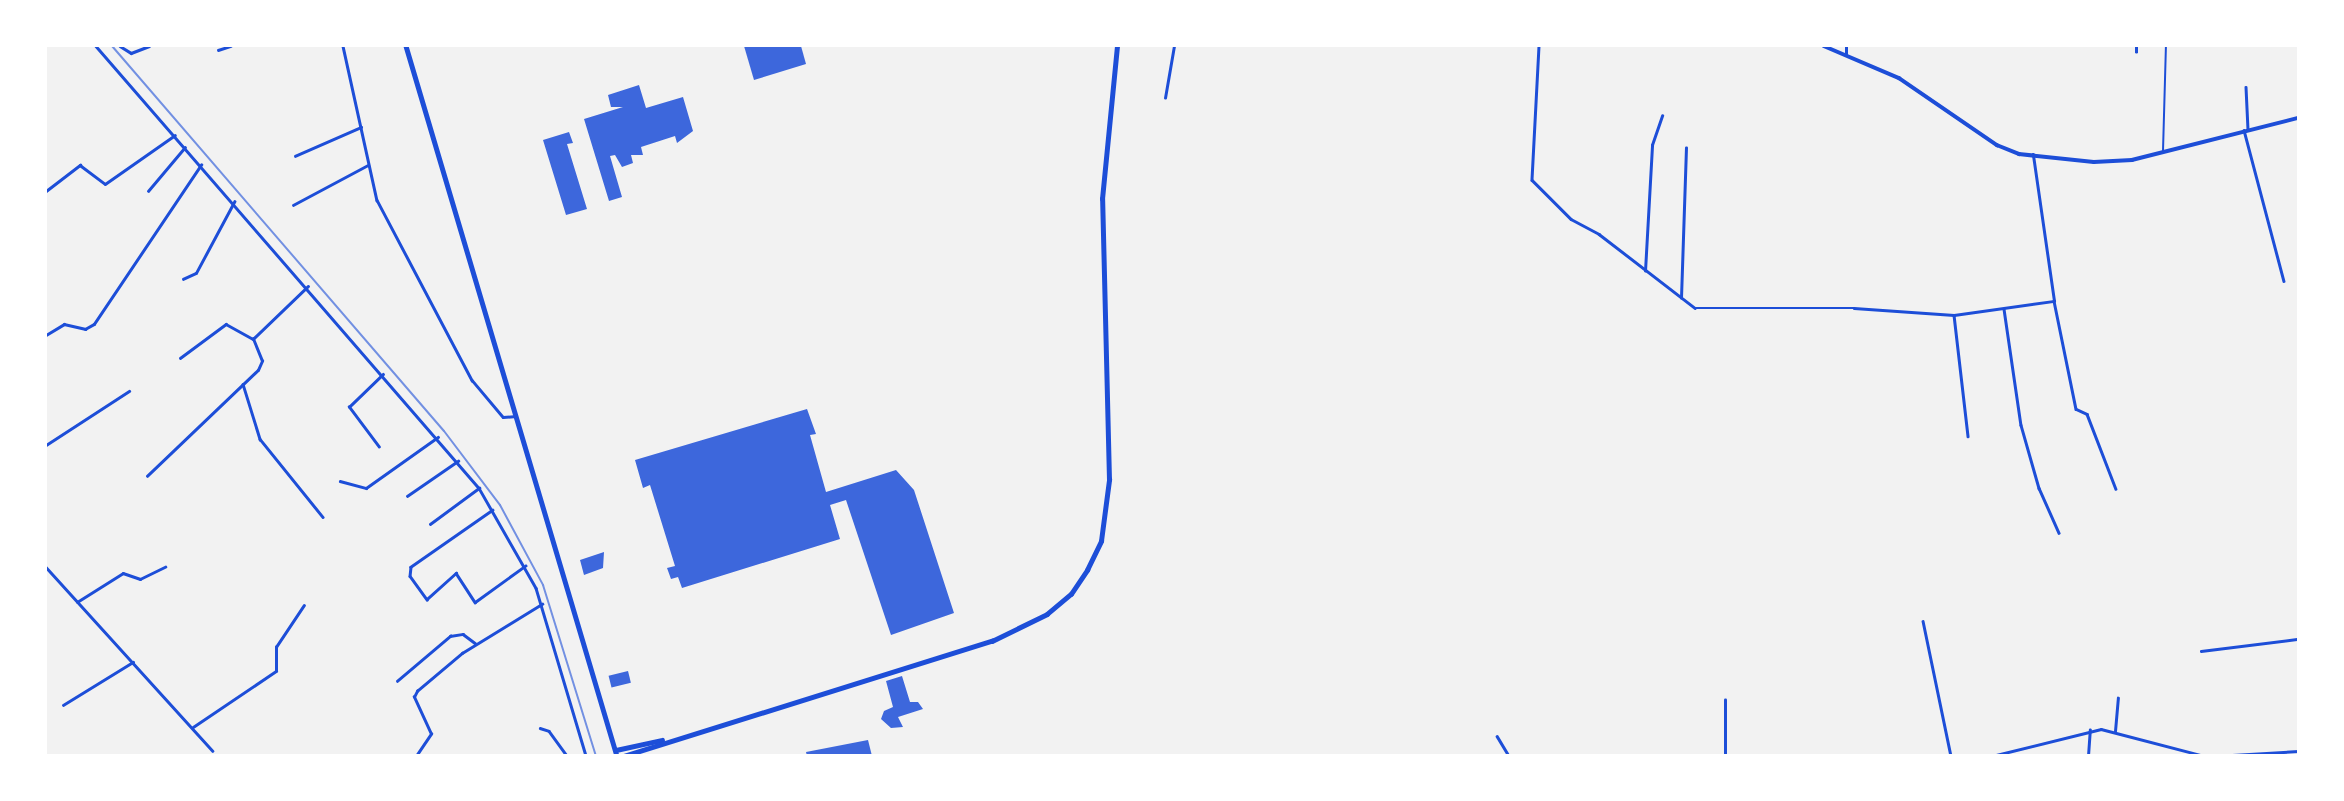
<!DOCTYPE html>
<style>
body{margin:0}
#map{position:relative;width:2344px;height:801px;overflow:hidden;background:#f2f2f2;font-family:Arial,sans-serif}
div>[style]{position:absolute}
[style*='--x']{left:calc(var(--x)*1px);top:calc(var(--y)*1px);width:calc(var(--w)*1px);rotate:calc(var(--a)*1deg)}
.building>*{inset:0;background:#3d67dc;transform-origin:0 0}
.service>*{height:2px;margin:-1px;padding:0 1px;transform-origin:1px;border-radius:1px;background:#1d4ed8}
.minor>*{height:2.5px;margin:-1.25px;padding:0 1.25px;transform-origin:1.25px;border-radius:1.25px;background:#1d4ed8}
.tertiary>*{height:3.5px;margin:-1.75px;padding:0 1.75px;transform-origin:1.75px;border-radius:1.75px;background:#1d4ed8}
.primary>*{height:4.5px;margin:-2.25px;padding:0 2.25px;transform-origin:2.25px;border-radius:2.25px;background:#1d4ed8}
.rail>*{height:2px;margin:-1px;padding:0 1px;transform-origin:1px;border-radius:1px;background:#7290e2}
span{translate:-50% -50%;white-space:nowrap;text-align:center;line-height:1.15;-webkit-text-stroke:7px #fff;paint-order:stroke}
.frame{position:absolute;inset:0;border:47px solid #fff;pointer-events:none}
</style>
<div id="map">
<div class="building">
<div style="clip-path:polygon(744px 46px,801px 46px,806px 64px,754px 80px)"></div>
<div style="clip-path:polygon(639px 85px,646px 108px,683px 97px,693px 131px,677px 143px,675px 136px,641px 147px,643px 155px,631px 155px,633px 163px,622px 167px,615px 155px,610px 156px,622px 197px,609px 201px,584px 119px,623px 107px,611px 107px,608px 95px)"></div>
<div style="clip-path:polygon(569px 132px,573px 143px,567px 144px,587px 209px,566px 215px,543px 140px)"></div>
<div style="clip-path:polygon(807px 409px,816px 434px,810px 435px,826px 492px,896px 470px,914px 490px,954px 613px,891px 635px,846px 500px,830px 505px,840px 539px,682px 588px,678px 577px,671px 579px,667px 568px,675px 566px,650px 485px,643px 488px,635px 460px)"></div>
<div style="clip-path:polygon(604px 552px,603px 568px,584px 575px,580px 560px)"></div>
<div style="left:628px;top:671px;width:12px;height:20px;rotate:76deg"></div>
<div style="clip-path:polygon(902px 676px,910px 702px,918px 702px,923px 709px,898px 717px,903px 727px,891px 728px,881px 719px,884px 711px,893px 707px,886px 681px)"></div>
<div style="clip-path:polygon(868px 740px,872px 756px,807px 756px,806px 752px)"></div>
</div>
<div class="service">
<div style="--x:2163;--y:151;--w:105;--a:-88.4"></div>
</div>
<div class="minor">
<div style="--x:96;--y:46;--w:585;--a:49.09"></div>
<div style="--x:479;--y:488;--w:115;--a:60.3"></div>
<div style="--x:536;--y:588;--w:175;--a:73.4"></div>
<div style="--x:120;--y:46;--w:13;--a:32"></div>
<div style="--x:131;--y:53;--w:19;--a:-21"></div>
<div style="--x:343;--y:46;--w:158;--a:77.6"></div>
<div style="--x:377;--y:200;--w:204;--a:62.2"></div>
<div style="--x:472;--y:380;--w:48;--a:50"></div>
<div style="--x:503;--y:417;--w:13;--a:-4"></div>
<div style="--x:1539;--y:46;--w:134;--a:93"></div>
<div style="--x:1532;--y:180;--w:55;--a:45"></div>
<div style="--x:1571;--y:219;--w:32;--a:28"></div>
<div style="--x:1599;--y:234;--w:121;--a:37.6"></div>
<div style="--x:1695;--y:308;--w:159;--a:0"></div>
<div style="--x:1854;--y:308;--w:100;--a:4"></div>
<div style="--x:1954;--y:315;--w:101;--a:-8"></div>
<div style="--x:2054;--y:301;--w:148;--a:-98.2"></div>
<div style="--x:218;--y:50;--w:13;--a:-18"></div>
<div style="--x:2136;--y:52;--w:6;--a:-90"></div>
<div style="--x:1846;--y:54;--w:8;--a:-90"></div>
<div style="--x:2246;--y:87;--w:42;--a:87.3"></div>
<div style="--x:1165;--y:98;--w:53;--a:-80.2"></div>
<div style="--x:2244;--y:130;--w:156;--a:75.2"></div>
<div style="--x:295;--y:156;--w:72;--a:-23.7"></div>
<div style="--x:46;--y:191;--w:43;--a:-37.4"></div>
<div style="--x:80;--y:165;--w:31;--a:37"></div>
<div style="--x:105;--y:184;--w:85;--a:-35"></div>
<div style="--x:148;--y:191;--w:57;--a:-49.9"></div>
<div style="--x:293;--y:205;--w:85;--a:-28.1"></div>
<div style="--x:1645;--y:271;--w:126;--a:-86.8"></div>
<div style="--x:1652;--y:145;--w:31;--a:-71"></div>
<div style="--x:183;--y:279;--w:14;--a:-25"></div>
<div style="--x:196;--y:273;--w:81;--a:-61.8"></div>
<div style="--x:1681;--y:298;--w:150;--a:-88.1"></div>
<div style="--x:2054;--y:301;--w:110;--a:78.5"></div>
<div style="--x:2076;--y:409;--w:12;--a:24"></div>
<div style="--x:2087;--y:414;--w:80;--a:68.9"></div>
<div style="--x:2004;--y:309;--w:117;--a:81.7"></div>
<div style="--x:2021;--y:425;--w:66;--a:74.1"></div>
<div style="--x:2039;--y:488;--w:49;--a:66"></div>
<div style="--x:1954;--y:315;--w:122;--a:83.4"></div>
<div style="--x:46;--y:335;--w:21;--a:-31"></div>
<div style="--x:64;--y:324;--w:22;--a:13"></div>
<div style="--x:85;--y:329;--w:10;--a:-29"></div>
<div style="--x:94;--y:324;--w:192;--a:-56.1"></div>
<div style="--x:180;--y:358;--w:57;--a:-36.5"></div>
<div style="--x:226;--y:324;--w:31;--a:29"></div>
<div style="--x:243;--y:384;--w:58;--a:72.8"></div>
<div style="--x:260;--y:439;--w:100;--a:51.1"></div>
<div style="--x:46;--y:445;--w:99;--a:-33"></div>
<div style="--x:379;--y:447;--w:50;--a:-126.9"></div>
<div style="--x:349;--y:407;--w:47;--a:-44.1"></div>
<div style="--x:147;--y:476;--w:153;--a:-43.7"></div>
<div style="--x:258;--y:370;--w:10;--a:-66"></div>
<div style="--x:262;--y:361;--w:24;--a:-112"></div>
<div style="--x:253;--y:339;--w:76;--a:-43.9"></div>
<div style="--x:340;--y:481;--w:27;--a:15"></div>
<div style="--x:366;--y:488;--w:88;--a:-35.3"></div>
<div style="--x:407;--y:496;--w:62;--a:-34.5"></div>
<div style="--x:493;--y:510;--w:100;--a:145.2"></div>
<div style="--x:411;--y:567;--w:9;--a:96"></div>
<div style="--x:410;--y:576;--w:29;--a:54"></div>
<div style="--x:427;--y:599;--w:39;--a:-42"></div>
<div style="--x:456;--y:573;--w:35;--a:57"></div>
<div style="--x:475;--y:602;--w:62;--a:-35.8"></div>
<div style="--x:430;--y:524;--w:61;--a:-36.3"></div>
<div style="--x:46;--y:567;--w:248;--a:47.8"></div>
<div style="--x:77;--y:602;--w:54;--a:-32.2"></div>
<div style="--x:123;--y:573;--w:18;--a:19"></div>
<div style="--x:140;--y:579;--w:28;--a:-26"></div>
<div style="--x:1923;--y:621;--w:138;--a:78.3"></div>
<div style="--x:2201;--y:651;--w:98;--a:-7.1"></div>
<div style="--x:397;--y:681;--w:70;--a:-40.3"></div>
<div style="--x:450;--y:636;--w:13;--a:-9"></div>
<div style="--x:463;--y:634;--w:15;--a:37"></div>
<div style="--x:63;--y:705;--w:82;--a:-31.6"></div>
<div style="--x:193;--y:727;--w:100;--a:-34"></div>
<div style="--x:276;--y:671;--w:24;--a:-90"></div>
<div style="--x:276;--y:647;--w:50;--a:-56.3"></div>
<div style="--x:540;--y:728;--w:9;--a:18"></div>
<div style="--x:549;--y:731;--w:31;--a:54"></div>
<div style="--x:2115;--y:731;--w:33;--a:-85"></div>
<div style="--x:1497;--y:736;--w:23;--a:59"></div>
<div style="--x:416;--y:756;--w:27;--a:-56"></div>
<div style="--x:431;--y:734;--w:41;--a:-114.7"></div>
<div style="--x:414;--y:697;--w:7;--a:-63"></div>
<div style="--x:417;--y:691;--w:59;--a:-40.2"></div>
<div style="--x:462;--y:653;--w:94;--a:-31.5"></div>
<div style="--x:1725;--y:756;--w:56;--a:-90"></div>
<div style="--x:1992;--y:756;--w:112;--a:-13.9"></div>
<div style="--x:2101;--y:729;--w:107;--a:14.6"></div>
<div style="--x:2088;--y:756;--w:26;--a:-86"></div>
<div style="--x:2215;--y:756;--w:83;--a:-3.4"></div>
</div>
<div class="tertiary">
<div style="--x:1824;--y:46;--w:82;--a:23.1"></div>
<div style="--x:1899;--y:78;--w:119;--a:34.4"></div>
<div style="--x:1997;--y:145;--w:24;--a:22"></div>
<div style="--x:2019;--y:154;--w:75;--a:6.1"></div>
<div style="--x:2094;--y:162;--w:38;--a:-3"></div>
<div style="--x:2132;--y:160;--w:171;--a:-14.2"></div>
</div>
<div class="primary">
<div style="--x:406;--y:46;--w:741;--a:73.45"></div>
<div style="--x:616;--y:750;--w:47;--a:-12.3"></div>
<div style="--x:624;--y:756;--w:386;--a:-17.4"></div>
<div style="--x:992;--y:641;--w:61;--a:-26.1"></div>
<div style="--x:1047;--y:614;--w:31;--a:-40"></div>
<div style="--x:1071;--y:594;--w:29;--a:-56"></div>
<div style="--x:1087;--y:570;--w:32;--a:-64"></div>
<div style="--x:1101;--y:541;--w:62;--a:-82.5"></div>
<div style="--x:1109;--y:480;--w:281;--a:-91.4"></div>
<div style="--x:1102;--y:199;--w:154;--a:-84.4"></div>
</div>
<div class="rail">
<div style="--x:112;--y:46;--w:508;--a:49.23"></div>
<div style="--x:444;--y:431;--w:93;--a:52.9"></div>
<div style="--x:500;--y:505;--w:91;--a:61.7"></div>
<div style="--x:543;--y:585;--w:179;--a:72.8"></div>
</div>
<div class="frame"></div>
</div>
